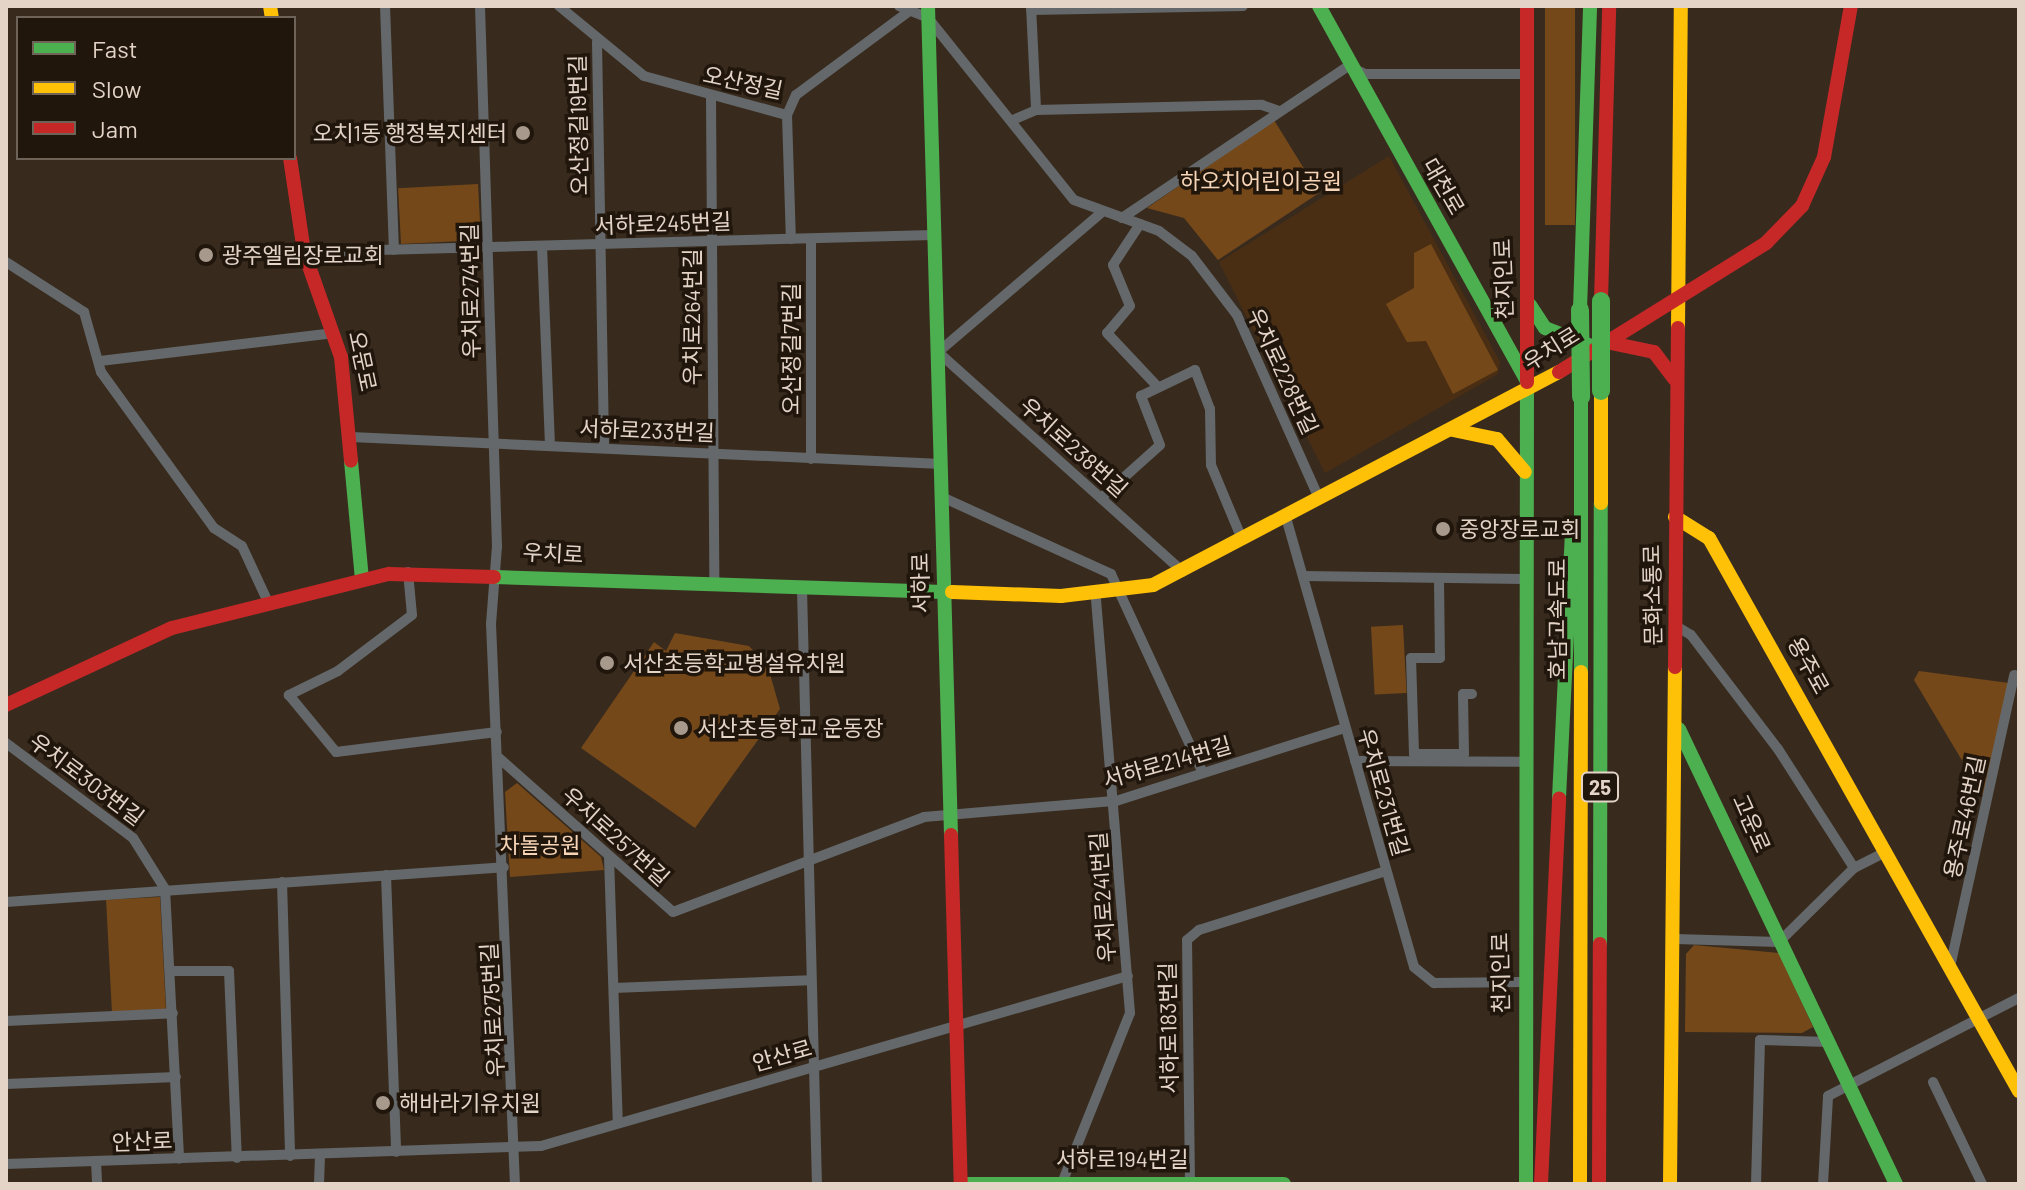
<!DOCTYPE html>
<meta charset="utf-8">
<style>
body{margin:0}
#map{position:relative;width:2025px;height:1190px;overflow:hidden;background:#382b1e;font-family:Barlow,"Noto Sans KR",sans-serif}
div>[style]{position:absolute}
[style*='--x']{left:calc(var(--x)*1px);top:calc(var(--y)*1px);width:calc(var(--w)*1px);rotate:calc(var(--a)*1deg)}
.built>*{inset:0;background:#4a2e14}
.green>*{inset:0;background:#75481a;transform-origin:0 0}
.street>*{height:10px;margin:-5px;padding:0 5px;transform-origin:5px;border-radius:5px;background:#64686a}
.fast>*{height:14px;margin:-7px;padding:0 7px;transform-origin:7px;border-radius:7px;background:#4caf50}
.slow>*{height:14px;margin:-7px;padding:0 7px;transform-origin:7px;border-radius:7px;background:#ffc107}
.jam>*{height:14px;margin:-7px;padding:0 7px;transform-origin:7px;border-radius:7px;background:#c62828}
.fast-bridge>*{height:18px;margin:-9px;padding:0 9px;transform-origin:9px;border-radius:9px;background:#4caf50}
.dots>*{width:22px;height:22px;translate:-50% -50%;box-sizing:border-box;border:4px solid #21160c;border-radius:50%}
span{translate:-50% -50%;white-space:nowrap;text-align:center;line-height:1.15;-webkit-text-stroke:7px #21160c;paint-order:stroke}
.shield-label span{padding:2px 6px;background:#21160c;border:2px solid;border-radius:6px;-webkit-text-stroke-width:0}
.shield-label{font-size:20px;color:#e3d4c7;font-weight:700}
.street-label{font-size:22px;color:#e3d4c7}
.poi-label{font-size:22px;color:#e3d4c7}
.right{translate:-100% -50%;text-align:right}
.left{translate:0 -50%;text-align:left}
.park-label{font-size:22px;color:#f6d4b7}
.frame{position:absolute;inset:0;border:8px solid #e3d4c7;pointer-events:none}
.legend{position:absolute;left:16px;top:16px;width:280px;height:144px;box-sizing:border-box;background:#21160c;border:2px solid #6f6257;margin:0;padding:10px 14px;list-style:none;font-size:24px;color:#e3d4c7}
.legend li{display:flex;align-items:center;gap:16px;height:40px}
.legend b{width:40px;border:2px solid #6f6257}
</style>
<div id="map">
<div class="built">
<div style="clip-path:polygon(1389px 156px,1500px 362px,1498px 374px,1325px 473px,1219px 262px)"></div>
</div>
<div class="green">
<div style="left:1545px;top:6px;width:30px;height:219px"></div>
<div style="clip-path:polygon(1274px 120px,1319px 193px,1218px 260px,1184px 218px,1147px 208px)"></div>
<div style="left:478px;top:184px;width:56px;height:80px;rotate:87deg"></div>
<div style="clip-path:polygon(1431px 244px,1498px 370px,1453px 394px,1426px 341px,1407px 342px,1386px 304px,1414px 288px,1414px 253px)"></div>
<div style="left:1403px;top:625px;width:68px;height:32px;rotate:87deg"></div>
<div style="clip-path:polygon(675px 633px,749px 646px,768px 667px,780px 709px,695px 828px,581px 748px,654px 642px,666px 651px)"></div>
<div style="clip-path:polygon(1919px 671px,2009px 683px,1985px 799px,1914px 680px)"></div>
<div style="clip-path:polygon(517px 783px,601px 857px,604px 870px,510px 877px,505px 792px)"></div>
<div style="left:160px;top:897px;width:112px;height:54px;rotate:87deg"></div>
<div style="clip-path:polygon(1694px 945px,1779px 953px,1813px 1027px,1802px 1033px,1685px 1032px,1686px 954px)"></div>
</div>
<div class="street">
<div style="--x:385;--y:6;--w:244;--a:87.9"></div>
<div style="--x:480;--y:6;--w:540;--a:88.2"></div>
<div style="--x:497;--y:546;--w:78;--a:94.4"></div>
<div style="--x:491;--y:624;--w:561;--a:87.55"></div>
<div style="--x:559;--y:6;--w:110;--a:39.5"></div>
<div style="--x:644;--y:76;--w:148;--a:15.3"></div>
<div style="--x:787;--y:115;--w:22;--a:-66"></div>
<div style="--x:796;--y:95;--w:139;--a:-36.5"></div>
<div style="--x:899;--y:6;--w:31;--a:22"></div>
<div style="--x:928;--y:18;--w:233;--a:51.3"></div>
<div style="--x:1074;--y:200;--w:90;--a:20"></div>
<div style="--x:1159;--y:231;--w:41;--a:37.1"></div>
<div style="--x:1192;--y:256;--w:74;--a:52.7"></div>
<div style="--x:1237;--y:315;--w:198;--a:65.9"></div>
<div style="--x:1031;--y:6;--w:104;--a:87.2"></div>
<div style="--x:1031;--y:10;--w:212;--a:-1.1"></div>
<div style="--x:597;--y:42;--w:406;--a:89"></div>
<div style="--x:711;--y:98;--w:486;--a:89.6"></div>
<div style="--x:787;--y:115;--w:124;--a:88.2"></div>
<div style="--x:1015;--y:119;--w:23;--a:-23"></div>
<div style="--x:1036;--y:110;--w:226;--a:-1.3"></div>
<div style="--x:1262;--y:105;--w:18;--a:19"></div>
<div style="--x:1101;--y:213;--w:214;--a:139.5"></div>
<div style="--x:938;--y:352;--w:329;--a:41.9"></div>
<div style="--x:1122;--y:218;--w:272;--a:-33.9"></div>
<div style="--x:1348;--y:66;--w:19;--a:25"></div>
<div style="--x:1365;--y:74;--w:161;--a:0"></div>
<div style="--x:1140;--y:224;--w:49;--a:123.4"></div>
<div style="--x:1113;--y:265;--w:44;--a:67.5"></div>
<div style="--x:1130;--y:306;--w:35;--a:130"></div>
<div style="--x:1107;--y:333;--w:73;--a:46.7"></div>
<div style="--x:811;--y:239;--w:220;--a:90"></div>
<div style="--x:542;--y:246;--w:200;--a:87.7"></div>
<div style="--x:304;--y:252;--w:629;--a:-1.55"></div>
<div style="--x:6;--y:262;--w:93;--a:32.7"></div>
<div style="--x:84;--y:312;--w:62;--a:74.2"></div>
<div style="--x:101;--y:372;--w:193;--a:54.1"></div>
<div style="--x:214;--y:528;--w:33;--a:33"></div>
<div style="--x:242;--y:546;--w:62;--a:65.1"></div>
<div style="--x:100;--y:361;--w:236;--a:-6.8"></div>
<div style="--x:351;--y:437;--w:591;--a:2.62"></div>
<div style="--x:942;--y:497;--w:186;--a:24.5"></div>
<div style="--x:1111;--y:574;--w:219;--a:65.2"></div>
<div style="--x:1101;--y:498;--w:79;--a:-41.9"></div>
<div style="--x:1160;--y:445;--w:53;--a:-111.2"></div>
<div style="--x:1141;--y:396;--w:60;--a:-25.7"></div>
<div style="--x:1195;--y:370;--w:42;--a:69"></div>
<div style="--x:1210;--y:409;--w:56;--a:89"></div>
<div style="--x:1211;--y:465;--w:80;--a:67.3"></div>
<div style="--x:1285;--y:514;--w:471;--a:74.1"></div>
<div style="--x:1414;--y:967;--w:26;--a:39"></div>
<div style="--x:1434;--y:983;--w:90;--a:-0.6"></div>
<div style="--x:408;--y:572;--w:43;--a:84.7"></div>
<div style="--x:412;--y:615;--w:93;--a:142.9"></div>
<div style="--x:338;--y:671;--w:55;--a:153.9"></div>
<div style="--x:289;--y:695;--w:74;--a:50.5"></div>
<div style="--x:336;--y:752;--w:162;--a:-7.1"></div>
<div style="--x:1303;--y:576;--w:221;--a:0.8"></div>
<div style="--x:1439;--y:580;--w:78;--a:89.3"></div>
<div style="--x:1440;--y:658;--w:29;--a:180"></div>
<div style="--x:1411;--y:658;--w:96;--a:88.2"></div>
<div style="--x:1414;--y:754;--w:50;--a:0"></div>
<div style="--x:1464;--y:754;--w:60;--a:-91"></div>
<div style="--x:1463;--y:694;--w:9;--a:0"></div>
<div style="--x:802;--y:589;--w:595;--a:88.56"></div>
<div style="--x:1676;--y:626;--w:17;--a:31"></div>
<div style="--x:1691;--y:635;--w:143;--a:52.7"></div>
<div style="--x:1778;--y:749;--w:141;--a:57.4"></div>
<div style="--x:1854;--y:868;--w:37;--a:-27"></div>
<div style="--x:6;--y:743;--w:159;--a:36.8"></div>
<div style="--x:133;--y:838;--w:60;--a:57.9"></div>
<div style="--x:165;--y:889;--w:270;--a:87"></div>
<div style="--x:499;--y:758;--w:232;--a:41.5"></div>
<div style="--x:673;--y:912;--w:268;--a:-20.7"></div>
<div style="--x:924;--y:817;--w:193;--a:-4.8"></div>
<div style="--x:1116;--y:801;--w:240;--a:-17.7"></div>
<div style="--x:1355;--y:761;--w:166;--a:0.3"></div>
<div style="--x:609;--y:857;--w:266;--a:88.1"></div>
<div style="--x:386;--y:875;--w:277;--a:87.9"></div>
<div style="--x:282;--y:882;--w:274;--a:88.3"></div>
<div style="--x:6;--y:902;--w:499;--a:-4"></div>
<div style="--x:1675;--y:939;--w:104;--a:1.7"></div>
<div style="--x:1779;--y:942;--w:105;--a:-44.6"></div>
<div style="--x:1950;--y:967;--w:299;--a:-77.6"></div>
<div style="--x:170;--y:971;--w:59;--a:0"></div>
<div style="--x:229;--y:971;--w:187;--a:87.6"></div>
<div style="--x:614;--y:988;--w:196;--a:-2.3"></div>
<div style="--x:6;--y:1021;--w:167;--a:-2.7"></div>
<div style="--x:1933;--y:1082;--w:113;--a:64.3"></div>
<div style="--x:6;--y:1084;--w:170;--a:-2.4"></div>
<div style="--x:96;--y:1162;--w:22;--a:87"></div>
<div style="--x:6;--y:1164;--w:535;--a:-1.93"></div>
<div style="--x:541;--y:1146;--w:611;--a:-16.15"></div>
<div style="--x:1062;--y:1183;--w:183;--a:-68.2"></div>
<div style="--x:1130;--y:1013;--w:418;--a:-94.7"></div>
<div style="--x:319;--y:1184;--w:29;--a:-88"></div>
<div style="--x:1190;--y:1184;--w:244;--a:-90.7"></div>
<div style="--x:1187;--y:940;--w:16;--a:-40"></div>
<div style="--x:1199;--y:930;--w:196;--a:-17.5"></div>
<div style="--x:1756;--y:1184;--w:144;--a:-88.4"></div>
<div style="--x:1760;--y:1040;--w:69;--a:1.7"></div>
<div style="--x:1823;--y:1184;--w:88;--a:-86.7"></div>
<div style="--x:1828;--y:1096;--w:215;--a:-27.2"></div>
</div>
<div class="fast">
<div style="--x:928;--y:6;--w:829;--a:88.41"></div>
<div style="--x:1319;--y:6;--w:433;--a:61"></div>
<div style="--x:1530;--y:305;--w:27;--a:57"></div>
<div style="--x:1545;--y:328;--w:47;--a:21.1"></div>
<div style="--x:1580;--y:310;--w:304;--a:-88.1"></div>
<div style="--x:351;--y:461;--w:119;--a:84.7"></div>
<div style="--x:494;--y:577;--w:458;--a:1.9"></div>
<div style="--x:1581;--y:672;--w:275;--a:-90"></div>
<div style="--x:1679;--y:729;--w:504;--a:64.5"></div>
<div style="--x:1559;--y:798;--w:265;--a:-87.2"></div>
<div style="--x:1600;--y:944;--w:441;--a:-89.9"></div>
<div style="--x:961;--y:1184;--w:323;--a:0"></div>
<div style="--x:1526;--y:1184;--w:802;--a:-89.93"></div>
</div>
<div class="slow">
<div style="--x:270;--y:6;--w:12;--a:81"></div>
<div style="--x:1678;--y:328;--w:322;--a:-89.5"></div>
<div style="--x:1453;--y:430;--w:45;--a:11.6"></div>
<div style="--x:1497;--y:439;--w:43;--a:49.7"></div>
<div style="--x:1601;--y:503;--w:112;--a:-90"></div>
<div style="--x:1675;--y:517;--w:40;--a:32"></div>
<div style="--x:1709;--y:538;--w:634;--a:60.73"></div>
<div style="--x:952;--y:592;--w:109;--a:2.1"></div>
<div style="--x:1061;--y:596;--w:93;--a:-6.8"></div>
<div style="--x:1153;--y:585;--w:458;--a:-27.7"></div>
<div style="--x:1580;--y:1184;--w:512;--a:-89.89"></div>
<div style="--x:1670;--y:1184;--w:517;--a:-89.45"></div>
</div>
<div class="jam">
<div style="--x:290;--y:158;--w:95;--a:81.5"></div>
<div style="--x:304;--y:252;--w:111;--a:70.6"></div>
<div style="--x:341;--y:357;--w:104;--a:84.5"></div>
<div style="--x:1601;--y:301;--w:295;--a:-88.4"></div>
<div style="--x:1606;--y:342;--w:49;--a:11.8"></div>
<div style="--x:1654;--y:352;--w:34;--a:53"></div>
<div style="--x:1559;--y:372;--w:244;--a:-31.9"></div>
<div style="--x:1766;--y:243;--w:52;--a:-45.8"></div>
<div style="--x:1802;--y:206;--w:54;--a:-65.8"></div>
<div style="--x:1824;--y:157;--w:153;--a:-79.9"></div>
<div style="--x:1527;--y:382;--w:376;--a:-90"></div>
<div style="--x:1675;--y:667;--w:339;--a:-89.5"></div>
<div style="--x:6;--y:705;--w:183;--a:-24.9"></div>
<div style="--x:172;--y:628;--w:224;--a:-14"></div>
<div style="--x:389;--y:574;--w:105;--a:1.6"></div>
<div style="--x:951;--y:835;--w:349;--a:88.4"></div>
<div style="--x:1541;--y:1184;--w:386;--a:-87.3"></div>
<div style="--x:1599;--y:1184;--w:240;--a:-89.8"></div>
</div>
<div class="fast-bridge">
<div style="--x:1601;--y:301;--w:90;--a:90"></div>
<div style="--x:1580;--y:310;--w:87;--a:89.3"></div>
</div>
<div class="dots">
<div style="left:523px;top:133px;background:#a7998c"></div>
<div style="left:206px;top:255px;background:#a7998c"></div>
<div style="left:1443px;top:529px;background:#a7998c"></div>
<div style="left:607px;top:663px;background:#a7998c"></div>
<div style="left:681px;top:728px;background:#a7998c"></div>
<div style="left:383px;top:1103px;background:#a7998c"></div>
</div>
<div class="shield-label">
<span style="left:1600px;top:787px">25</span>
</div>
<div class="street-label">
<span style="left:743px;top:82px;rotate:12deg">오산정길</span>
<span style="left:578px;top:125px;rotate:-91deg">오산정길19번길</span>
<span style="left:1444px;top:186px;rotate:60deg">대천로</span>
<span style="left:663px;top:223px;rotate:-2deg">서하로245번길</span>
<span style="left:1503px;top:279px;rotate:-92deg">천지인로</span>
<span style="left:470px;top:291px;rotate:-91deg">우치로274번길</span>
<span style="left:692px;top:317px;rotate:-90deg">우치로264번길</span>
<span style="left:1551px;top:348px;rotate:-32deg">우치로</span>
<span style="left:791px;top:349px;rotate:-90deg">오산정길7번길</span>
<span style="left:363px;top:361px;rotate:78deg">오문로</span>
<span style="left:1283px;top:371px;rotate:65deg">우치로228번길</span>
<span style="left:647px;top:430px;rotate:2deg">서하로233번길</span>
<span style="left:1074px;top:447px;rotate:42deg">우치로238번길</span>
<span style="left:553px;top:553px;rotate:3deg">우치로</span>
<span style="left:920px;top:583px;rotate:-91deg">서하로</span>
<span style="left:1652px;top:595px;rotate:-91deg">문화소통로</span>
<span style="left:1557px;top:619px;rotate:-90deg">호남고속도로</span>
<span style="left:1809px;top:665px;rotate:61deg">용주로</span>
<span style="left:1167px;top:762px;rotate:-16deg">서하로214번길</span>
<span style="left:87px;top:779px;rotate:37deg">우치로303번길</span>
<span style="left:1384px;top:792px;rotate:74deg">우치로231번길</span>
<span style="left:1964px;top:817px;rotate:-78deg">용주로46번길</span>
<span style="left:1752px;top:823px;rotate:66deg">고운로</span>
<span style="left:616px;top:836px;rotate:42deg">우치로257번길</span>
<span style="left:1102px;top:897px;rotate:-94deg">우치로241번길</span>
<span style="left:1500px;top:973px;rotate:-91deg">천지인로</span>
<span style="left:492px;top:1010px;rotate:-93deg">우치로275번길</span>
<span style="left:1168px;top:1028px;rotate:-91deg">서하로183번길</span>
<span style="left:782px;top:1055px;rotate:-16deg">안산로</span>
<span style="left:142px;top:1141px;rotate:-2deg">안산로</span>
<span style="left:1122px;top:1159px">서하로194번길</span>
</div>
<div class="poi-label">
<span class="right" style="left:507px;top:133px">오치1동 행정복지센터</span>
<span class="left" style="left:222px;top:255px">광주엘림장로교회</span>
<span class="left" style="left:1459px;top:529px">중앙장로교회</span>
<span class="left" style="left:623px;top:663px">서산초등학교병설유치원</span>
<span class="left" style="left:697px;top:728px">서산초등학교 운동장</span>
<span class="left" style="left:399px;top:1103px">해바라기유치원</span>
</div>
<div class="park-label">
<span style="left:1261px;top:181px">하오치어린이공원</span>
<span style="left:540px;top:845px">차돌공원</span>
</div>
<div class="frame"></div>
<ul class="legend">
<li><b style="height:10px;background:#4caf50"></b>Fast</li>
<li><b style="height:10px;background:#ffc107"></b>Slow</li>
<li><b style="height:10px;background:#c62828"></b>Jam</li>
</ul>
</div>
